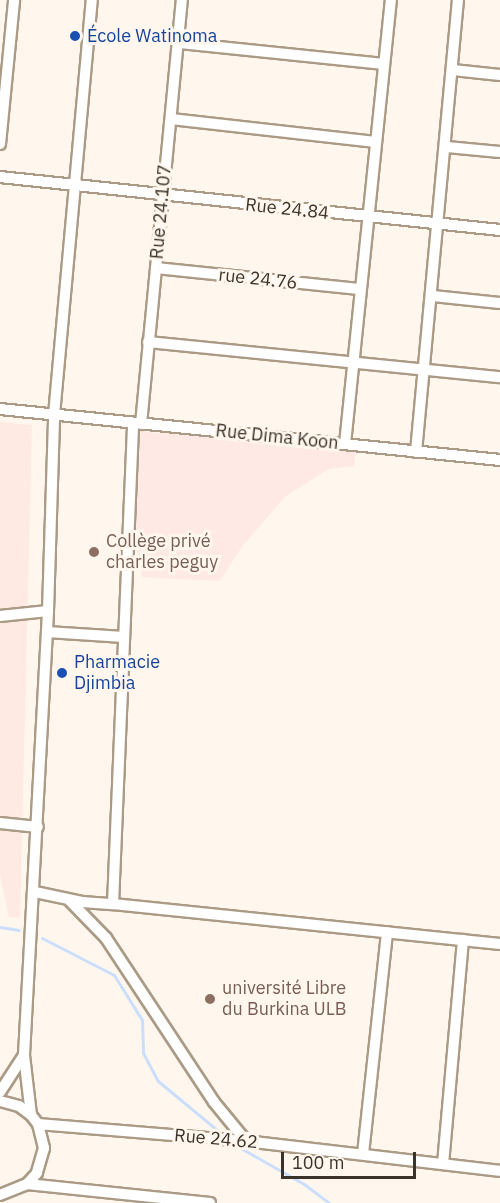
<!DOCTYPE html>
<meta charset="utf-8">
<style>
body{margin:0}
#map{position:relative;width:500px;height:1203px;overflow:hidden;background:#fff7ee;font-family:"IBM Plex Sans",sans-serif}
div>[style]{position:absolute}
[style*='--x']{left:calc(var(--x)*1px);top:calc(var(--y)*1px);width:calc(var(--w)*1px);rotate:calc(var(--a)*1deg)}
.commercial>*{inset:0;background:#fee9e4}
.industrial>*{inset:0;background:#feeae3}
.stream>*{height:3px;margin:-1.5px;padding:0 1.5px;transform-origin:1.5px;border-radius:1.5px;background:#cbdefc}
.roads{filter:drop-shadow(2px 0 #ab9b86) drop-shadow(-2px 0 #ab9b86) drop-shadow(0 2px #ab9b86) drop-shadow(0 -2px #ab9b86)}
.minor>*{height:10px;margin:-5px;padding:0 5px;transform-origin:5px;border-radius:5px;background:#fff}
.dots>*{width:16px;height:16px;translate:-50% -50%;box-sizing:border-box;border:3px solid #fff7ee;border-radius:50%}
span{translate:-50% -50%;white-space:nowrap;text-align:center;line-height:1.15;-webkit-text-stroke:6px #fff7ee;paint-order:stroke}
.transit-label{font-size:18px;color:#164399}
.left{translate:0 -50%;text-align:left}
.street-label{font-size:18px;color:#3a332a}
.education-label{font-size:18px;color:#785e54}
.scale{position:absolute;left:281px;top:1152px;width:135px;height:27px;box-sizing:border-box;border:3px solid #3a332a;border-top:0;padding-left:8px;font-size:18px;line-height:21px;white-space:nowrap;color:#3a332a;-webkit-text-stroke:4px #fff7ee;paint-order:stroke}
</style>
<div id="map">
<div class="commercial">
<div style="clip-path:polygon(136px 431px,356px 450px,354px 466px,329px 469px,286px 496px,243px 545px,220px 581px,142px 577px,132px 520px)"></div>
</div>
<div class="industrial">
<div style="clip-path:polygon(0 422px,32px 425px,20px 918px,9px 917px,0 875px)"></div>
</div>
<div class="stream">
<div style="--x:0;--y:927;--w:19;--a:9"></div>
<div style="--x:42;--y:938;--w:81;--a:27.2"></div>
<div style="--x:114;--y:975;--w:53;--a:58.1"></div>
<div style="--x:142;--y:1020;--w:33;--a:88"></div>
<div style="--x:143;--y:1053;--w:32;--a:62"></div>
<div style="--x:158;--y:1081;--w:77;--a:39.7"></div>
<div style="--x:237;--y:1146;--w:77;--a:29.6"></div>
<div style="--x:304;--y:1184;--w:31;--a:37"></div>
</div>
<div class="roads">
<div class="minor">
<div style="--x:180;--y:43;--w:205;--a:5.9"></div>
<div style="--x:453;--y:70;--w:47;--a:6.1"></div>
<div style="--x:171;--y:119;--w:206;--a:6.4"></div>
<div style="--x:0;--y:144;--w:145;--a:-84.4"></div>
<div style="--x:447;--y:147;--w:53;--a:5.4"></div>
<div style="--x:0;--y:177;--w:503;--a:6.05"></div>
<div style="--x:156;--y:268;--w:204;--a:5.9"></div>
<div style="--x:433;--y:296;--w:67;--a:6"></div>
<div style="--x:148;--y:342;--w:354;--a:5.7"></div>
<div style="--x:0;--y:409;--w:503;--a:5.82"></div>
<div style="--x:141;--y:424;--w:426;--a:-84.5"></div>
<div style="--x:345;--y:444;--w:446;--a:-84.1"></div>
<div style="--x:416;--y:452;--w:454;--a:-84.7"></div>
<div style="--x:0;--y:616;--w:48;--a:-5.9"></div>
<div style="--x:47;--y:632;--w:77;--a:3.7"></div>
<div style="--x:0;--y:823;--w:38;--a:6"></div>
<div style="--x:35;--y:892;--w:48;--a:12"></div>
<div style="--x:82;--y:902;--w:31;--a:4"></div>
<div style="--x:113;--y:904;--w:480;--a:-87.6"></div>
<div style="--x:70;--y:901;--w:52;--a:45.8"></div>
<div style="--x:106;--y:938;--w:196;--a:56.6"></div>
<div style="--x:214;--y:1102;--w:50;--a:50.6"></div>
<div style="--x:113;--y:904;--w:389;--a:5.9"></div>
<div style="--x:0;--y:1092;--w:44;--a:-57"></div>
<div style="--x:0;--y:1101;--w:20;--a:15"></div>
<div style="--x:19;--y:1106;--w:15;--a:37"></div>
<div style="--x:31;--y:1115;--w:11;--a:52"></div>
<div style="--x:38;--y:1124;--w:25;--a:76"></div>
<div style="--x:44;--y:1148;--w:26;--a:106"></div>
<div style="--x:37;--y:1173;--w:15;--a:132"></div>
<div style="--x:27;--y:1184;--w:29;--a:158"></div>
<div style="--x:31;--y:1115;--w:60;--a:-96.7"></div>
<div style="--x:24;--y:1055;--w:445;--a:-86.9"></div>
<div style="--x:48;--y:611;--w:196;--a:-88.2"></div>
<div style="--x:54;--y:415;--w:417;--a:-84.8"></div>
<div style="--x:38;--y:1124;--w:209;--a:4.7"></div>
<div style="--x:246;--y:1141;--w:256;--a:6.7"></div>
<div style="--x:363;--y:1154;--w:223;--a:-83.8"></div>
<div style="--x:443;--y:1164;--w:225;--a:-84.9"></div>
<div style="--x:27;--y:1184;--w:184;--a:5.9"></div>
</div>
</div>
<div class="dots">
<div style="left:75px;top:36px;background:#1a4fb4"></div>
<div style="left:94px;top:552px;background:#8d6e63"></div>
<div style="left:62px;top:673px;background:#1a4fb4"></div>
<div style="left:210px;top:999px;background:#8d6e63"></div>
</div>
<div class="transit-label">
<span class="left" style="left:87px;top:36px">École Watinoma</span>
<span class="left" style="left:74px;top:673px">Pharmacie<br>Djimbia</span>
</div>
<div class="street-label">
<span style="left:287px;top:209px;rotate:6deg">Rue 24.84</span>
<span style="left:161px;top:212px;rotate:-85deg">Rue 24.107</span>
<span style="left:258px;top:279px;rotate:6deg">rue 24.76</span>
<span style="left:277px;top:437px;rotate:6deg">Rue Dima Koon</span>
<span style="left:216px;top:1139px;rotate:5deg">Rue 24.62</span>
</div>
<div class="education-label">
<span class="left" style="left:106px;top:552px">Collège privé<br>charles peguy</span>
<span class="left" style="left:222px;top:999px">université Libre<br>du Burkina ULB</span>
</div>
<div class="scale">100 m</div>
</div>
